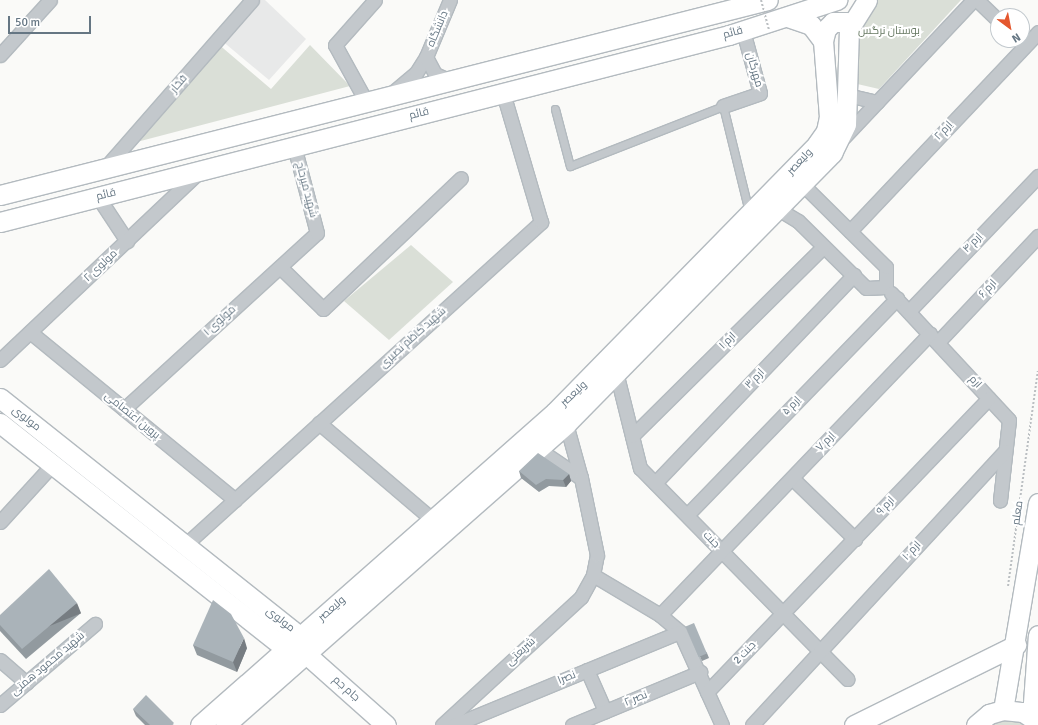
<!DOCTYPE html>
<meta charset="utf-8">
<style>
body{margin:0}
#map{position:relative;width:1038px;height:725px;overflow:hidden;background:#fafaf8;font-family:Signika,Cairo,sans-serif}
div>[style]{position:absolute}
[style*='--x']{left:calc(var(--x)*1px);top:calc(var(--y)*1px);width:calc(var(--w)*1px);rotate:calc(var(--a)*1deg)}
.built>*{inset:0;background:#e8e9e9}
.green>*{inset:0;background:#dadfd7}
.path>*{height:2px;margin-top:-1px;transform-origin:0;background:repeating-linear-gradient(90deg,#bbbfc2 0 2px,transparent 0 4px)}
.roads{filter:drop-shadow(1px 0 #b3babf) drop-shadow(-1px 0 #b3babf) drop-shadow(0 1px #b3babf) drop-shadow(0 -1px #b3babf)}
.lane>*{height:7px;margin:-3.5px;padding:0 3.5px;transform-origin:3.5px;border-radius:3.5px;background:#c3c8cc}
.street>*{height:13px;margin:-6.5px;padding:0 6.5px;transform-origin:6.5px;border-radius:6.5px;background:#c3c8cc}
.secondary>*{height:19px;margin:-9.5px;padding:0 9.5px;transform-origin:9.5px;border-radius:9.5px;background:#fff}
.path-bridge>*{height:2px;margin-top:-1px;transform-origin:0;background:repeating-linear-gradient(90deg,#bbbfc2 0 2px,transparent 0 4px)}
.wall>*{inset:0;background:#929a9f}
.shaded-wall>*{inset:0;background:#777d82;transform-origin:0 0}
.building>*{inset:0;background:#aab3b9;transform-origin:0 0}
span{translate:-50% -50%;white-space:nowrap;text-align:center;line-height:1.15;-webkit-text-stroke:4px #fff;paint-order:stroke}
.street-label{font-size:11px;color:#657683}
.park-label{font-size:11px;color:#687a64}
.north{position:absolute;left:990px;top:8px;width:40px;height:40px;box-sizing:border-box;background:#fff;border:1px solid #c1c8cd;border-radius:50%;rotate:148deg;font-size:11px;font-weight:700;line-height:16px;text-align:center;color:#657683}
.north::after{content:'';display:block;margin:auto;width:14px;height:18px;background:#e4572e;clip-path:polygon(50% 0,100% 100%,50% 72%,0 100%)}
.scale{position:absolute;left:8px;top:16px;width:83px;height:18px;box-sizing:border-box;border:2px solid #657683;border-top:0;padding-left:5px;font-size:12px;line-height:14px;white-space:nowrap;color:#657683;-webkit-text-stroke:3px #fff;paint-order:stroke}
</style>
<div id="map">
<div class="built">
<div style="clip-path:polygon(255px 0,265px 0,306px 39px,269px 80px,221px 40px)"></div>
</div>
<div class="green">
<div style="clip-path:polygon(871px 0,961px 0,879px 89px,853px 83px,859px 17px)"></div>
<div style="clip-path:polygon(217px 43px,271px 89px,310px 45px,350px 86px,133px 143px)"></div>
<div style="clip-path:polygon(411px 245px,453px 282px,389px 340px,344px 301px)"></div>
<div style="clip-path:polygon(1005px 718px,1016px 719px,1029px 725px,988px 725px)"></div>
</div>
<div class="path">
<div style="--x:1008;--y:586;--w:217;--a:-82.1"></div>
</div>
<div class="roads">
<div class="lane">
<div style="--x:555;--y:109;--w:59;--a:75.3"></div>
<div style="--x:570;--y:166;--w:164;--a:-21.4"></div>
<div style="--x:723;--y:106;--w:109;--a:76.2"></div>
</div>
<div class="street">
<div style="--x:977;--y:0;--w:29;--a:44"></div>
<div style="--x:0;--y:55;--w:74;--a:-47.7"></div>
<div style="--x:426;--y:57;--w:62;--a:-67.2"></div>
<div style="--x:392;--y:93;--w:31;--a:-40"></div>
<div style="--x:416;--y:73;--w:19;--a:-58"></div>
<div style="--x:426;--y:57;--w:19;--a:62"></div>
<div style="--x:435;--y:74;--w:17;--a:24"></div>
<div style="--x:847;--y:95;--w:31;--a:13"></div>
<div style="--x:367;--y:103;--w:66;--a:-118.9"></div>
<div style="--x:335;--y:45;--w:60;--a:-48.4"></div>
<div style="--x:723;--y:106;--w:39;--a:-19"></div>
<div style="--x:760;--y:93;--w:64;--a:-105.3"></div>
<div style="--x:844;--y:137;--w:188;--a:-46.7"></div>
<div style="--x:105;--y:168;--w:223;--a:-48.8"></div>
<div style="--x:98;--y:197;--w:53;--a:56.6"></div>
<div style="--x:778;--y:209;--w:23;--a:31"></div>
<div style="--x:798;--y:221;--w:95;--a:44.6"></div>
<div style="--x:866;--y:288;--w:20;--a:-3"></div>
<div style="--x:886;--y:287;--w:20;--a:-90"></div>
<div style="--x:886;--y:267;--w:118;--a:-135.3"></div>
<div style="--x:850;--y:231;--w:274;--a:-46.6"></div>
<div style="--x:280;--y:267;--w:60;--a:44.3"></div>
<div style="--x:323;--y:309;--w:190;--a:-43.5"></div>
<div style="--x:891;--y:293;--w:173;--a:47.1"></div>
<div style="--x:1009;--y:420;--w:81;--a:96.4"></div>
<div style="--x:909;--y:311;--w:187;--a:-46.3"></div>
<div style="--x:30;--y:332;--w:265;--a:39.3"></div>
<div style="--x:938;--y:342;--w:146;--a:-46.7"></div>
<div style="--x:0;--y:360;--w:274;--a:-43.4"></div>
<div style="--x:617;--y:376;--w:95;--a:76"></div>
<div style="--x:640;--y:468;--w:296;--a:45.5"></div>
<div style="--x:124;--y:409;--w:261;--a:-42.4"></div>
<div style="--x:317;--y:233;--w:90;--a:-104.8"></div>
<div style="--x:319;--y:423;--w:150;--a:40.4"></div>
<div style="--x:632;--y:436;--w:269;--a:-44.7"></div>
<div style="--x:538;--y:449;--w:52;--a:34"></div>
<div style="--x:581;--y:478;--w:56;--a:-105.5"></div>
<div style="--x:792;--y:478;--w:88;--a:44.1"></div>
<div style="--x:655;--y:483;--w:288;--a:-46.3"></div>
<div style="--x:687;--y:515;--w:302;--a:-45.9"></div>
<div style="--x:0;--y:522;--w:79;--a:-47.6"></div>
<div style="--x:185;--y:545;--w:481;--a:-42.2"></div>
<div style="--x:541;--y:222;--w:134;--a:-106.4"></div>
<div style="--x:593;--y:575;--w:78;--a:30.8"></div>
<div style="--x:660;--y:615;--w:26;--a:40"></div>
<div style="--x:680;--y:632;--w:102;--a:65.7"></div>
<div style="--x:660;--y:615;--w:390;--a:-46.2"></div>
<div style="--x:0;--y:660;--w:35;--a:41"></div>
<div style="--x:587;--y:670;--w:45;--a:66.3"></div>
<div style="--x:707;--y:692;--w:407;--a:-46.2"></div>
<div style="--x:0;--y:705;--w:125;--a:-40.5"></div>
<div style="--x:442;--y:725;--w:189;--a:-42.6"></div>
<div style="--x:581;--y:597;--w:25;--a:-61"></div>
<div style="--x:593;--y:575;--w:20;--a:-79"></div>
<div style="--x:597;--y:555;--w:79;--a:-101.7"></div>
<div style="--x:454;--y:725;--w:244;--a:-22.4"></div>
<div style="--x:572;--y:725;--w:139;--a:-22.5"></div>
<div style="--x:752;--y:725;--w:373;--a:-47.3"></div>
</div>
<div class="secondary">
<div style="--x:823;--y:41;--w:12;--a:-76"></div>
<div style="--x:826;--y:29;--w:10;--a:-45"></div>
<div style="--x:833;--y:22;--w:13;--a:0"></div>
<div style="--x:846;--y:22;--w:8;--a:67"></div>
<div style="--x:0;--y:195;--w:792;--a:-14.25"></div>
<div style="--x:0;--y:222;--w:753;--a:-14.39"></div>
<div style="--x:729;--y:35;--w:114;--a:-18"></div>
<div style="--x:0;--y:398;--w:384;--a:38.5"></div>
<div style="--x:301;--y:637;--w:18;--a:74"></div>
<div style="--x:306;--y:654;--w:107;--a:41.6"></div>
<div style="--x:0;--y:423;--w:365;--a:38.3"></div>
<div style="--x:286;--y:649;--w:12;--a:14"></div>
<div style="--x:1003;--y:710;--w:210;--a:-80.4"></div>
<div style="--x:1032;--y:716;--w:81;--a:-85.8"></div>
<div style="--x:200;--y:725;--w:473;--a:-41.4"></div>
<div style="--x:555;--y:412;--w:375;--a:-45.6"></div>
<div style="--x:817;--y:144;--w:16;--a:-55"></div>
<div style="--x:826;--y:131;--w:14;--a:-78"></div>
<div style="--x:829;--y:117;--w:76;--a:-94.5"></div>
<div style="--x:823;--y:41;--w:20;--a:-127"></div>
<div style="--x:811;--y:25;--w:24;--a:-161"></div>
<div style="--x:225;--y:725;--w:455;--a:-41.4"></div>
<div style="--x:566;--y:424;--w:380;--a:-45.5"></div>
<div style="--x:832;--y:153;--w:32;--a:-64"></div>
<div style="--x:846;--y:124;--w:95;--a:-88.2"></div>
<div style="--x:849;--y:29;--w:34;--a:-58"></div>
<div style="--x:854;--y:725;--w:181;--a:-26.3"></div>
<div style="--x:976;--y:725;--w:17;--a:-40"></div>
<div style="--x:989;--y:714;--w:15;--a:-16"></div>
<div style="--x:1003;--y:710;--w:20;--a:6"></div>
<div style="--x:1023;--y:712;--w:18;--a:34"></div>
</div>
</div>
<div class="path-bridge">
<div style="--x:761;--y:0;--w:31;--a:75"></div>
</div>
<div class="wall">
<div style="clip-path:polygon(519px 471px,569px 474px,571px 481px,566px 487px,549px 486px,539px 492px,521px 478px)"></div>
<div style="clip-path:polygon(81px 613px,26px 659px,0 631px,0 615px)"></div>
<div style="clip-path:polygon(686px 626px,707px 653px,709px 658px,702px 661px)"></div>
<div style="clip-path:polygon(193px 645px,247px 648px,237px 672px,197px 655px)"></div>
<div style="clip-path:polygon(133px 709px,174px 725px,145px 725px,136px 716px)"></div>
</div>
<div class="shaded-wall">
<div style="clip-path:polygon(569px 474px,571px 481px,566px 487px,563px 480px)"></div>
<div style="left:77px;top:603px;width:11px;height:72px;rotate:68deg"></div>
<div style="clip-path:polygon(244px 638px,247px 648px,237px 672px,233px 662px)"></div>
</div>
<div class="building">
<div style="clip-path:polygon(538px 453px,569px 474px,563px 480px,546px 479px,536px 485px,519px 471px)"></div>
<div style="clip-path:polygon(49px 569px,77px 603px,22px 649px,0 625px,0 615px)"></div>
<div style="clip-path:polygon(213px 600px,231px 614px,244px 638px,233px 662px,193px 645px)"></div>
<div style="left:694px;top:623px;width:33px;height:9px;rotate:67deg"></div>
<div style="clip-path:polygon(146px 695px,174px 723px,172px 725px,150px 725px,133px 709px)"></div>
</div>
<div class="street-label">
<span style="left:438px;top:29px;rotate:-67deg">دانشگاه</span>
<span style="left:733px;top:33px;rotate:-16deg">قائم</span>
<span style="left:754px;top:70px;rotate:74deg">مهرگان</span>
<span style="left:179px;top:84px;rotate:-49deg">فخار</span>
<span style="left:419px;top:114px;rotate:-14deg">قائم</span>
<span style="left:944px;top:131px;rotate:-47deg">اِرم ۲</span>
<span style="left:800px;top:162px;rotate:-47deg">ولیعصر</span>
<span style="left:306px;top:190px;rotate:75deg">شهید میرحاج</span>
<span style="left:106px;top:195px;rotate:-14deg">قائم</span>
<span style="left:973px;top:243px;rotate:-46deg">اِرم ۴</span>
<span style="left:101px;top:266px;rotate:-43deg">مولوی ۲</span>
<span style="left:988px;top:289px;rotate:-47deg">ارم ۶</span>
<span style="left:220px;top:321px;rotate:-42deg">مولوی ۱</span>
<span style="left:413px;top:338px;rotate:-42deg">شهید کاظم نصیری</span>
<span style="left:728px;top:341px;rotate:-45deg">ارم ۱</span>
<span style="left:755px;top:379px;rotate:-46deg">ارم ۳</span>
<span style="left:975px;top:382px;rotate:47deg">ارم</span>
<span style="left:574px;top:394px;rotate:-43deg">ولیعصر</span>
<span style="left:792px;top:406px;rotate:-46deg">اِرم ۵</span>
<span style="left:132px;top:416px;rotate:39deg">پروین اعتصامی</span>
<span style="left:26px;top:419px;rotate:38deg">مولوی</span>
<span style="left:826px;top:442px;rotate:-46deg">اِرم ۷</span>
<span style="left:886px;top:506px;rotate:-46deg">ارم ۹</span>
<span style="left:1018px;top:513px;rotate:-82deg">معلم</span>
<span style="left:711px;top:540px;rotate:46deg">جنت</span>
<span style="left:912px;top:551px;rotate:-47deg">ارم ۱۰</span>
<span style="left:332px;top:609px;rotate:-41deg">ولیعصر</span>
<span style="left:280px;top:620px;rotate:38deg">مولوی</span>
<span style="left:521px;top:652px;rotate:-43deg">شریعتی</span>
<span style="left:745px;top:653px;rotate:-46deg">جنت 2</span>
<span style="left:48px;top:664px;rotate:-40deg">شهید محمود همتی</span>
<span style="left:567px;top:678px;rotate:-22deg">نصرا</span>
<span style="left:346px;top:689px;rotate:42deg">جام جم</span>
<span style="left:636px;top:699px;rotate:-22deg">نصر ۲</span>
</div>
<div class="park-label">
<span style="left:889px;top:31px">بوستان نرگس</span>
</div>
<div class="north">N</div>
<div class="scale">50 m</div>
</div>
